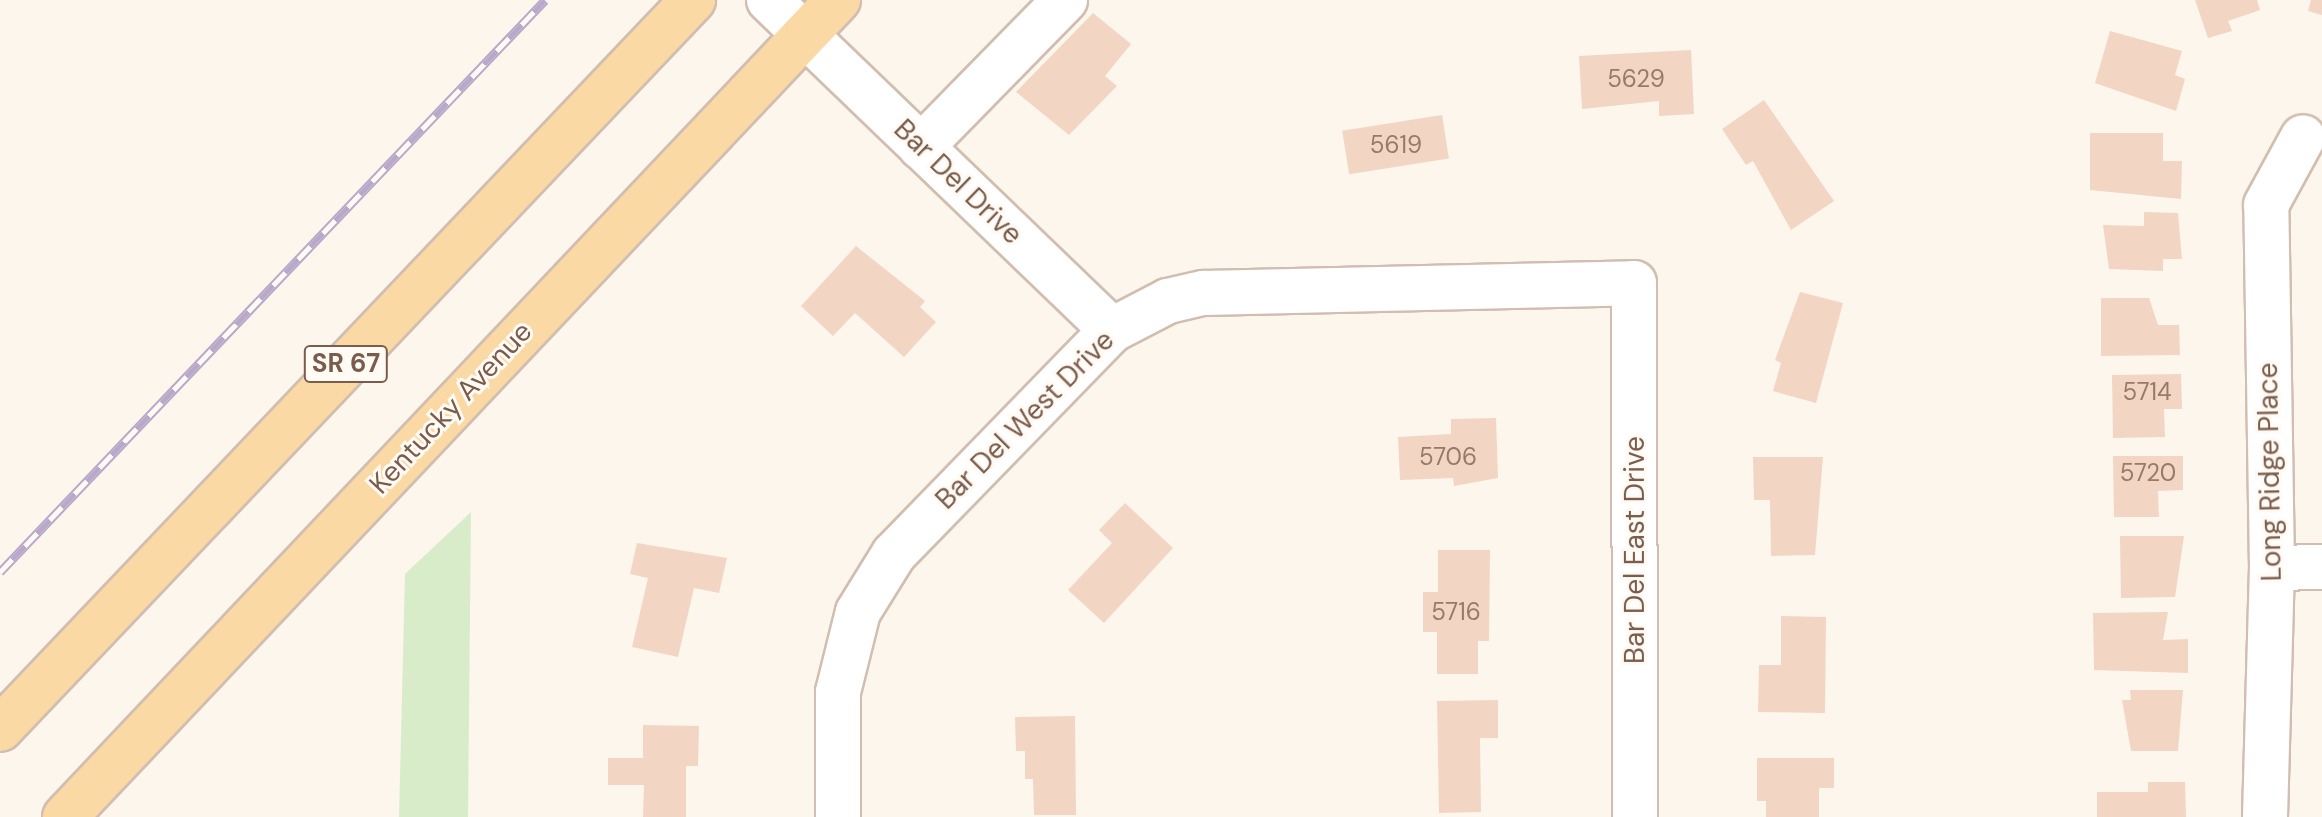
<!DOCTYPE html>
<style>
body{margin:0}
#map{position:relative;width:2322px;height:817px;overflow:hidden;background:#fdf6ec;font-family:"DM Sans",sans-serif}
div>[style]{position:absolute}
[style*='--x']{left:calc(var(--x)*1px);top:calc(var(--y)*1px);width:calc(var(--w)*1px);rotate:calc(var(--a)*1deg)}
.green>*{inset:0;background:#d8ecc9}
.building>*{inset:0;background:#f3d5c3;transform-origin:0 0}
.roads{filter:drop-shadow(2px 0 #d1beb0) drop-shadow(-2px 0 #d1beb0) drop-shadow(0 2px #d1beb0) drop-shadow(0 -2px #d1beb0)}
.minor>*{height:44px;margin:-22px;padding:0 22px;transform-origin:22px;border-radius:22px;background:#fff}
.major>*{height:44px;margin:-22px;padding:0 22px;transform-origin:22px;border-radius:22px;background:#fbd9a5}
.rail>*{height:9px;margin-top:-4.5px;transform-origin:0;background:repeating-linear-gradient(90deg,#fffaf3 0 18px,#b9a8c9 0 36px);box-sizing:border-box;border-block:2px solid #b9a8c9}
span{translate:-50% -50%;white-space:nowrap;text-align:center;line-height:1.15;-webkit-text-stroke:6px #fffaf3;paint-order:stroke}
.number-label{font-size:24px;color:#987a6a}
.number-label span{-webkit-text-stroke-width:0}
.shield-label span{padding:2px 6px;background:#fffaf3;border:2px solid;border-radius:6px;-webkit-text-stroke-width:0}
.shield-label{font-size:26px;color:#7a5c4d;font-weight:700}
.street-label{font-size:28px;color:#7a5c4d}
</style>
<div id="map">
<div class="green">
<div style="clip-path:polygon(471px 512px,468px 817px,399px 817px,405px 574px)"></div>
</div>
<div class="building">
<div style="clip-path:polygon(2195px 0,2257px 0,2260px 10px,2228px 21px,2232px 31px,2208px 38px)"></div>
<div style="clip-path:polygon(2311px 0,2322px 0,2322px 15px,2308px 11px)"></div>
<div style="clip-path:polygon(1093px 13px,1131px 44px,1105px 76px,1117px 86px,1069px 135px,1016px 92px)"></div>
<div style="clip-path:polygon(2110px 31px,2182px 51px,2175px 75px,2185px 79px,2176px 111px,2095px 83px)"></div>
<div style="clip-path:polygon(1691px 50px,1694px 114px,1659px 116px,1659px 101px,1582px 109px,1579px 56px)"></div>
<div style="clip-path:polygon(1764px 100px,1834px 201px,1791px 230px,1753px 161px,1746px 165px,1722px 129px)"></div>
<div style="left:1442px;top:115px;width:44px;height:101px;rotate:81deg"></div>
<div style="clip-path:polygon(2090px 133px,2163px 133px,2163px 161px,2182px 161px,2181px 199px,2090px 190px)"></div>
<div style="clip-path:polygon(2144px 212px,2178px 213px,2182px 259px,2163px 259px,2163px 271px,2109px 269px,2103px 225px,2144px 226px)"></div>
<div style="clip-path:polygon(856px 246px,925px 301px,920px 307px,936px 322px,904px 357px,855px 313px,833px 336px,801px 306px)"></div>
<div style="clip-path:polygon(1800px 292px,1843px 303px,1816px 403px,1773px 391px,1781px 363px,1775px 360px)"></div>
<div style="clip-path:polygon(2101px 298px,2149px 298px,2158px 325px,2179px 325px,2180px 355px,2101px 356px)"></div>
<div style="clip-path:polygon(2181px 374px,2182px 409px,2164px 409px,2165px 437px,2113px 438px,2112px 375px)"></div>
<div style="clip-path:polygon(1496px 418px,1498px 478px,1454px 486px,1453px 478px,1400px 480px,1398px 437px,1451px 434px,1451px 419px)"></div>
<div style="clip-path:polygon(2113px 456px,2183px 456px,2183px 490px,2158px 491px,2159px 517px,2114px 517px)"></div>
<div style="clip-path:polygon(1753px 457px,1823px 457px,1815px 555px,1771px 556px,1770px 500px,1754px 500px)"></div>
<div style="clip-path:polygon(1125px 503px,1173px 548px,1104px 623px,1068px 590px,1112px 543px,1099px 530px)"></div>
<div style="clip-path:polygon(2120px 536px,2184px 536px,2175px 597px,2121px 598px)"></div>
<div style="clip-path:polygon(637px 543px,727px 558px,719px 593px,694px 588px,678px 657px,632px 647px,648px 578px,630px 574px)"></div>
<div style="clip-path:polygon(1438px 550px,1490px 550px,1489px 641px,1478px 641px,1478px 674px,1437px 674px,1437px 632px,1423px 632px,1423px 592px,1438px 592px)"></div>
<div style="clip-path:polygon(2168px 612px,2163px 640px,2188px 639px,2188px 673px,2094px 670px,2093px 613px)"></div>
<div style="clip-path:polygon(1781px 616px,1826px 617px,1825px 713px,1758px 712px,1759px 665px,1781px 665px)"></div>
<div style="clip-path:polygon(2130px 690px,2183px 690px,2178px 751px,2131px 751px,2122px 700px,2131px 700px)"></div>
<div style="clip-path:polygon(1498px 700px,1498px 738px,1480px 738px,1481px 812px,1439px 813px,1437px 701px)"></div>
<div style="clip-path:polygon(1075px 716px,1076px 815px,1034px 815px,1033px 779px,1025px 779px,1025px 751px,1016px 751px,1015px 717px)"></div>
<div style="clip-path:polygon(643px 725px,699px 726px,698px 766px,686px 766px,686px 817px,643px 817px,644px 785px,608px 785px,608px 758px,643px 758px)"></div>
<div style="clip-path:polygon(1757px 758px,1834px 758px,1834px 788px,1819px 788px,1819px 817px,1766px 817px,1766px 801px,1757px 801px)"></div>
<div style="clip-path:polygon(2148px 782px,2185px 782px,2186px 817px,2097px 817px,2097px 792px,2148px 792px)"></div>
</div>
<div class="roads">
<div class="minor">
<div style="--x:769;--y:0;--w:476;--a:43.9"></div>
<div style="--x:921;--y:147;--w:206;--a:-45.6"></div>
<div style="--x:2272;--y:568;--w:50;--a:-1.1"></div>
<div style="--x:838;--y:817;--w:125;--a:-90"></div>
<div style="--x:838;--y:692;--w:82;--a:-76"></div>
<div style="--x:858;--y:612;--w:68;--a:-58.2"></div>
<div style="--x:894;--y:554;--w:313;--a:-45.8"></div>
<div style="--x:1112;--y:330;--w:63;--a:-27.4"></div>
<div style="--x:1168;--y:301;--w:37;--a:-13"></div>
<div style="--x:1204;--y:293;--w:430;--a:-1.3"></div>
<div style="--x:1634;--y:283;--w:534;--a:89.89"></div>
<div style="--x:2265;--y:817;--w:249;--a:-88.4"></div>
<div style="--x:2272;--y:568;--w:363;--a:-90.9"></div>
<div style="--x:2266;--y:205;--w:77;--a:-61.4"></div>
</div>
<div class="major">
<div style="--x:0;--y:729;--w:1006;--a:-46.45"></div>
<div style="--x:65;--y:817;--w:1125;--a:-46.59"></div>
</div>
</div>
<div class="rail">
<div style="--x:0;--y:572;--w:790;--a:-46.38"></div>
</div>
<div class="number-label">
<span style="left:1636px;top:79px">5629</span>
<span style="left:1396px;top:145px">5619</span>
<span style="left:2147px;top:392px">5714</span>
<span style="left:1448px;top:457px">5706</span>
<span style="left:2148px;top:473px">5720</span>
<span style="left:1456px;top:612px">5716</span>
</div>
<div class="shield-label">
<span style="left:346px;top:364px">SR 67</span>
</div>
<div class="street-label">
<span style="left:958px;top:182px;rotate:44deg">Bar Del Drive</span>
<span style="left:451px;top:408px;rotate:-47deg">Kentucky Avenue</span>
<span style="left:1025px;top:420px;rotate:-45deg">Bar Del West Drive</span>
<span style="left:2270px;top:472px;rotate:-91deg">Long Ridge Place</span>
<span style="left:1635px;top:550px;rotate:-90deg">Bar Del East Drive</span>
</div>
</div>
